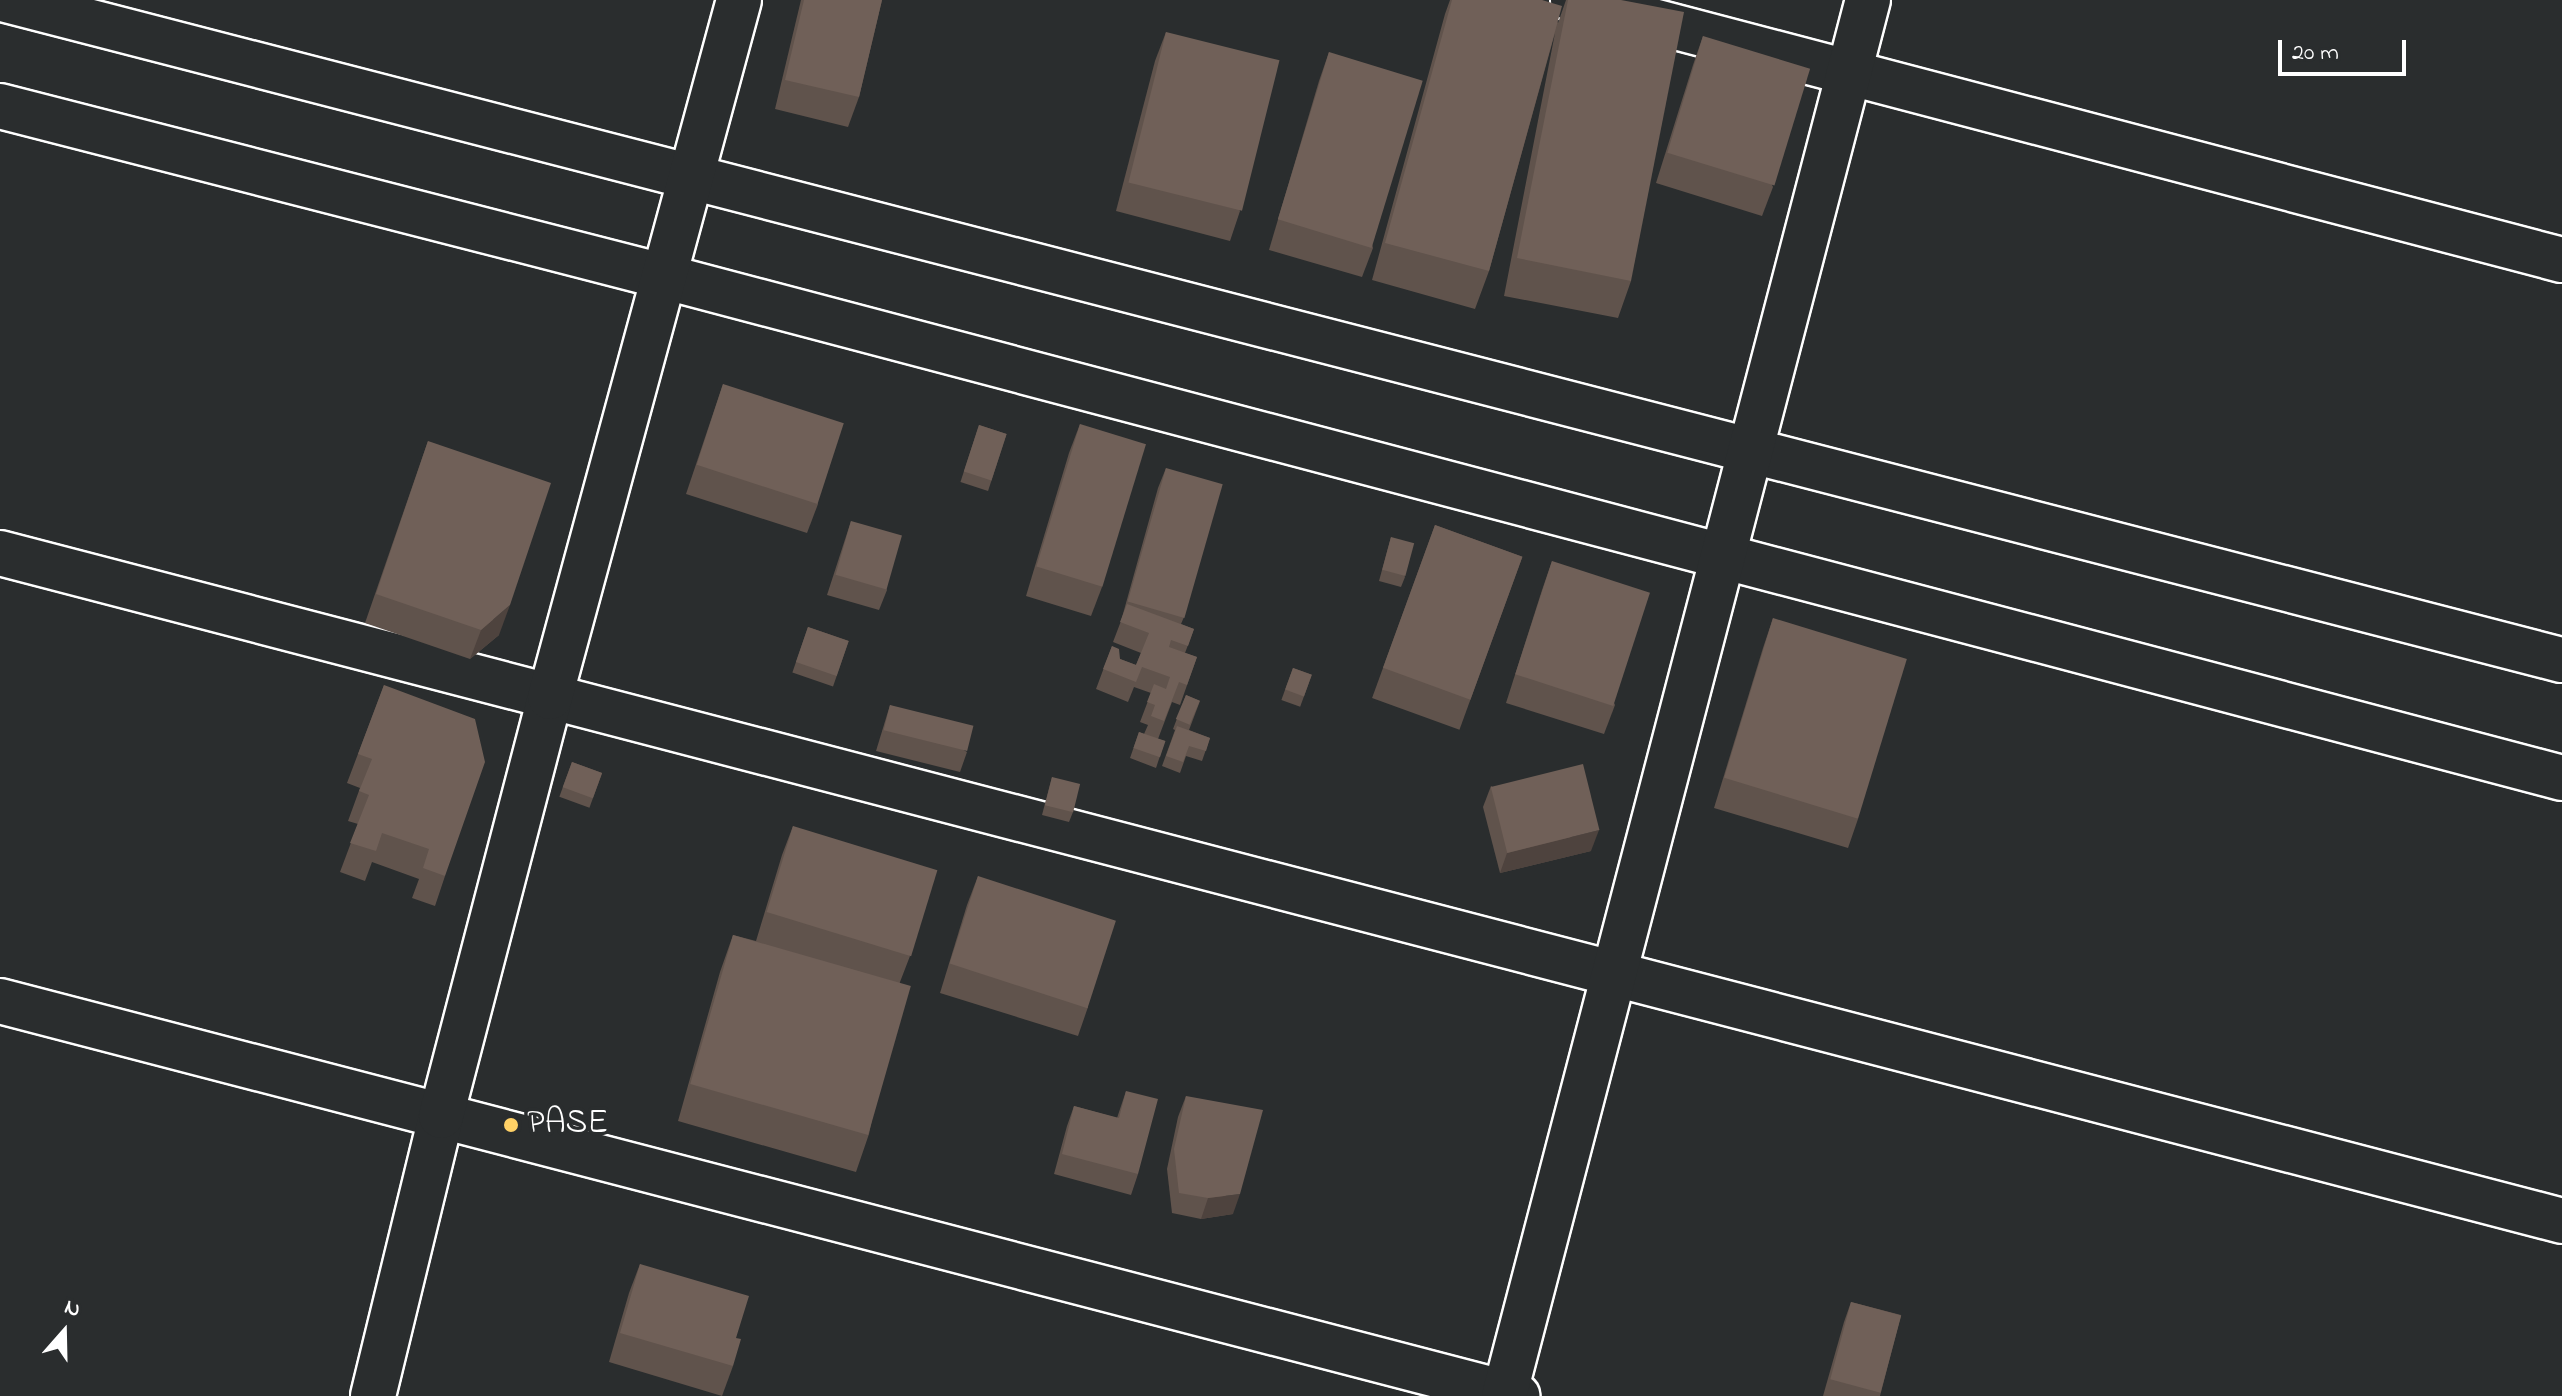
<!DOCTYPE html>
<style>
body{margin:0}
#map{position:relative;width:2562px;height:1396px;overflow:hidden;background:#2a2d2e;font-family:"Indie Flower",sans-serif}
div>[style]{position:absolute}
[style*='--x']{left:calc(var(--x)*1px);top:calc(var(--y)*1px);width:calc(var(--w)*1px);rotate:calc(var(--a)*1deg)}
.roads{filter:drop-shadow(2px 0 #fff) drop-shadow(-2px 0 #fff) drop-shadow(0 2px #fff) drop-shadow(0 -2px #fff)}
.minor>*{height:44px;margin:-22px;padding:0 22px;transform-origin:22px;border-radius:22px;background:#2a2d2e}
.wall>*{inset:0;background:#60534c;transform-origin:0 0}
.shaded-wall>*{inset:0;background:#4e433e}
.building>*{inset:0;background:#706058;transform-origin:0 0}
.dots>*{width:22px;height:22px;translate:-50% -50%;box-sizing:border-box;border:4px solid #2a2d2e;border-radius:50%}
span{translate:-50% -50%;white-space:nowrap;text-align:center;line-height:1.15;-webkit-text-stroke:7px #2a2d2e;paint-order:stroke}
.poi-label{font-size:34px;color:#fff}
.left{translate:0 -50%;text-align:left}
.north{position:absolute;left:24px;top:1292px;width:80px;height:80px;-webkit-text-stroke:6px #2a2d2e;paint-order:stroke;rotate:20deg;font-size:22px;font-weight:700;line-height:32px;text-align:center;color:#fff}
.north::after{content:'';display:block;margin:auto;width:28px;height:36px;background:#fff;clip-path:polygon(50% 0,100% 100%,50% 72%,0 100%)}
.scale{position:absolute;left:2278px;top:40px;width:128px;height:36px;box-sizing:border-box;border:4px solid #fff;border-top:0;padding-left:10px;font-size:24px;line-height:28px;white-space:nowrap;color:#fff;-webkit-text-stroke:6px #2a2d2e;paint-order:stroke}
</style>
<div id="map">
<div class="roads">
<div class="minor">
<div style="--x:6;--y:0;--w:2640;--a:14.48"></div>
<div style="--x:1573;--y:0;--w:1023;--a:14.73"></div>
<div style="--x:0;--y:106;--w:688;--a:14.4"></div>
<div style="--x:666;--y:277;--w:1961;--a:14.8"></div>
<div style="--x:0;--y:553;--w:2648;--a:14.61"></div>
<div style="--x:0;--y:1001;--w:1568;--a:14.59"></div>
<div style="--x:373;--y:1396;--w:288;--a:-76.3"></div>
<div style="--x:441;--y:1116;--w:433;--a:-75.4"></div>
<div style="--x:550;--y:697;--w:722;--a:-74.83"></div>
<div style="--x:1504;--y:1396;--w:1443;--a:-75.39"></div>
</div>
</div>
<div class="wall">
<div style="clip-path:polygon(801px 0,882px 0,859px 97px,848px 127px,775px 109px)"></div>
<div style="clip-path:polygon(1450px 0,1542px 0,1558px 23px,1566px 0,1621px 0,1631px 281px,1618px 318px,1504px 296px,1555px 33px,1489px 271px,1475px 309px,1372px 280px,1445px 14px)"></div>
<div style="clip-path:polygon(1166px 32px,1240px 211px,1230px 241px,1116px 211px,1155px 61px)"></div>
<div style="clip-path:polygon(1703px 36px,1773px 187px,1762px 216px,1656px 183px,1693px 65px)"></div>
<div style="clip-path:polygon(1329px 52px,1373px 248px,1362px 277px,1269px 250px,1319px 81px)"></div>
<div style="clip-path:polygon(723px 384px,818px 504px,807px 533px,686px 494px)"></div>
<div style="clip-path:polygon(1080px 424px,1102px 587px,1091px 616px,1026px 596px,1069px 453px)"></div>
<div style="left:979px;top:425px;width:29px;height:60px;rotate:18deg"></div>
<div style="clip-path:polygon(428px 441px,499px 635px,470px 659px,365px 623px)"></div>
<div style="clip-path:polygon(1166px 468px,1184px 617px,1181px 624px,1194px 629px,1185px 653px,1197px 657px,1180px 705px,1172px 702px,1158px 739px,1165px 741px,1156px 768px,1130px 758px,1139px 732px,1144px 734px,1148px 725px,1140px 722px,1151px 693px,1134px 687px,1128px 702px,1096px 689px,1112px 646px,1120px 659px,1136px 665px,1141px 653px,1113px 642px,1121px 621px,1158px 488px)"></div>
<div style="clip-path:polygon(851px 521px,887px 590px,879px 610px,827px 595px)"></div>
<div style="left:1435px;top:525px;width:93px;height:184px;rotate:20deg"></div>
<div style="clip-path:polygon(1391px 537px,1405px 577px,1401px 587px,1379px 581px)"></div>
<div style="clip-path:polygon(1552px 561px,1615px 705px,1604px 734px,1506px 703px,1542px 590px)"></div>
<div style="clip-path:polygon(1773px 618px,1858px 819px,1848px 848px,1714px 808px,1763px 648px)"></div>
<div style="left:808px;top:627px;width:43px;height:48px;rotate:19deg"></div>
<div style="left:1293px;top:668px;width:20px;height:34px;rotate:20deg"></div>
<div style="clip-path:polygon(384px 685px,445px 876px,435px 906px,412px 898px,419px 879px,372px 862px,365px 881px,340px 872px,358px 824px,348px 821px,360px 788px,347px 783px)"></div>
<div style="clip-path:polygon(1186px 695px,1200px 701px,1189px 730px,1210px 738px,1202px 761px,1186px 756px,1180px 773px,1162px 766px,1175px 730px,1173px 729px)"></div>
<div style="clip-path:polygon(890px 705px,967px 752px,960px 772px,876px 751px)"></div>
<div style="left:572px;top:762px;width:32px;height:37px;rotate:20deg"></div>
<div style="clip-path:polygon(1052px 777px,1073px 812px,1069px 822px,1042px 815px)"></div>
<div style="clip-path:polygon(1491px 786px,1591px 851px,1500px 873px,1483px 807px)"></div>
<div style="clip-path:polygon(793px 826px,910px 956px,900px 982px,869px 1134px,856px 1172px,678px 1121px,720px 972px,733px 935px,756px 941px,782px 855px)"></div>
<div style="clip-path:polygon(978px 876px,1088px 1007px,1078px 1036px,940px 993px,967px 905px)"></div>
<div style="clip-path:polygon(1126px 1091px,1138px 1174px,1131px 1195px,1054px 1174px,1067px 1126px,1074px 1106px,1117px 1118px)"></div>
<div style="clip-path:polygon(1186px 1096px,1233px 1214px,1201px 1219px,1172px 1213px,1167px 1169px,1178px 1117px)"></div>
<div style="clip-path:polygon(640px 1264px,733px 1366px,722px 1396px,609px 1362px,629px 1293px)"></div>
<div style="clip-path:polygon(1851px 1302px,1901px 1315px,1880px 1396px,1823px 1396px,1844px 1322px)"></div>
</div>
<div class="shaded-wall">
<div style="clip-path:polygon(510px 605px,499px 635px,470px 659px,481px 630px)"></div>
<div style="clip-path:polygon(1599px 830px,1591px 851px,1500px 873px,1507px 853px)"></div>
<div style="clip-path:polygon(1240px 1194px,1233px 1214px,1201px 1219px,1208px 1198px)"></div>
</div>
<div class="building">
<div style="clip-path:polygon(804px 0,882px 0,859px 97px,785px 80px)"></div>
<div style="clip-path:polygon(1452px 0,1542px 0,1562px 6px,1489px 271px,1385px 243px)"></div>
<div style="clip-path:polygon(1568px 0,1621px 0,1684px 12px,1631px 281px,1517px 258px)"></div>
<div style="left:1166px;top:32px;width:117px;height:155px;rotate:14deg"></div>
<div style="left:1703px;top:36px;width:112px;height:122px;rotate:17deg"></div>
<div style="left:1329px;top:52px;width:98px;height:175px;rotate:17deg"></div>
<div style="left:723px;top:384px;width:127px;height:85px;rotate:18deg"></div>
<div style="left:1080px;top:424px;width:69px;height:149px;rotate:17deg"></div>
<div style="left:979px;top:425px;width:29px;height:49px;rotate:18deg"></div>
<div style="clip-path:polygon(428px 441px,551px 483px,510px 605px,481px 630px,376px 594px)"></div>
<div style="left:1166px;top:468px;width:59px;height:139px;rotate:16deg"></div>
<div style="left:851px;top:521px;width:53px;height:56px;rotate:16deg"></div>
<div style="left:1435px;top:525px;width:93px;height:152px;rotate:20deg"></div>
<div style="left:1391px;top:537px;width:24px;height:34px;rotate:15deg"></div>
<div style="left:1552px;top:561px;width:103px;height:119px;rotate:18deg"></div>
<div style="clip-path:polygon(1127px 604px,1194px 629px,1188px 646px,1171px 640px,1169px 647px,1197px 657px,1187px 685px,1179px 682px,1164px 721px,1151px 716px,1155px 705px,1147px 702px,1154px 684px,1166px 689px,1170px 677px,1142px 667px,1136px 682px,1103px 669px,1112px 646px,1119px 649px,1120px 659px,1136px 665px,1149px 633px,1120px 622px)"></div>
<div style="left:1773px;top:618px;width:140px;height:167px;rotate:17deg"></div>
<div style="left:808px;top:627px;width:43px;height:37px;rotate:19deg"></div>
<div style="left:1293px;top:668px;width:20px;height:23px;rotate:20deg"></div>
<div style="clip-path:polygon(384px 685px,475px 719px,485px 762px,445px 876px,423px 868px,429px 849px,382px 833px,376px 851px,350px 843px,369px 795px,359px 791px,372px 759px,358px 754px)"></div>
<div style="left:1186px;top:695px;width:15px;height:26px;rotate:23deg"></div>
<div style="left:890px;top:705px;width:86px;height:26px;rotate:14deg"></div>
<div style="clip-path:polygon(1177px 726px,1210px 738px,1206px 751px,1189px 746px,1183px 762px,1166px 756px)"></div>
<div style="left:1139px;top:732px;width:28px;height:17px;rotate:19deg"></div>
<div style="left:572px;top:762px;width:32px;height:27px;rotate:20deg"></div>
<div style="left:1583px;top:764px;width:68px;height:95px;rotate:76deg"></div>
<div style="left:1052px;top:777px;width:29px;height:29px;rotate:14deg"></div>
<div style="left:793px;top:826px;width:151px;height:90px;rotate:17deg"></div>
<div style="left:978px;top:876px;width:145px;height:92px;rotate:18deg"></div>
<div style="left:733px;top:935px;width:185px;height:155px;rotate:16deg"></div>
<div style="clip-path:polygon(1126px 1091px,1158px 1099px,1138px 1174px,1062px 1154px,1074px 1106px,1119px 1118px)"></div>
<div style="clip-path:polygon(1186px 1096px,1263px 1110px,1240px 1194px,1208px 1198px,1179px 1193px,1174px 1149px)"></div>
<div style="clip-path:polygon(640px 1264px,749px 1296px,736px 1338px,741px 1339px,733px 1366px,620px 1333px)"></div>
<div style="left:1851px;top:1302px;width:52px;height:80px;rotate:15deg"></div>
</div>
<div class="dots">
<div style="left:511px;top:1125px;background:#ffd166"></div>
</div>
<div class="poi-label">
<span class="left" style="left:527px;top:1125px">PASE</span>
</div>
<div class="north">N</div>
<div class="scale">20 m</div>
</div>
